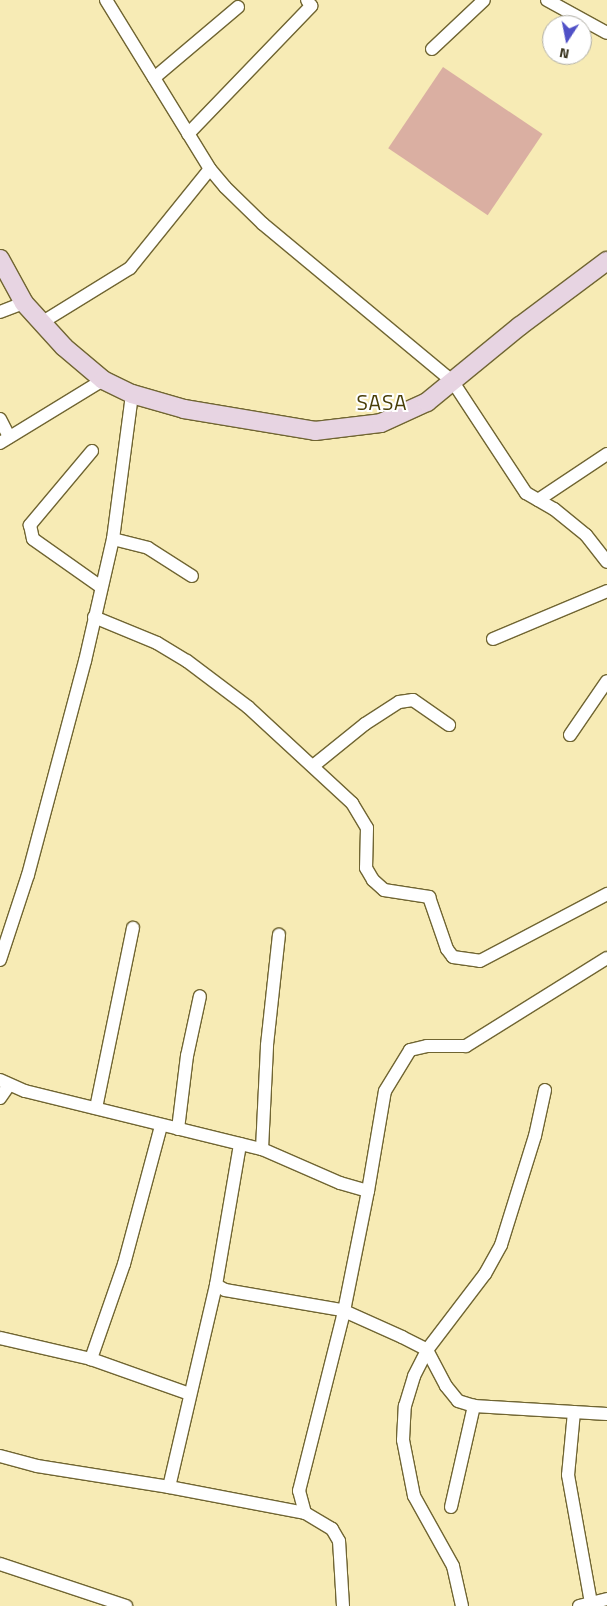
<!DOCTYPE html>
<style>
body{margin:0}
#map{position:relative;width:607px;height:1606px;overflow:hidden;background:#f7ebb5;font-family:"Titillium Web",sans-serif}
div>[style]{position:absolute}
[style*='--x']{left:calc(var(--x)*1px);top:calc(var(--y)*1px);width:calc(var(--w)*1px);rotate:calc(var(--a)*1deg)}
.green>*{inset:0;background:#daafa2;transform-origin:0 0}
.roads{filter:drop-shadow(1px 0 #706532) drop-shadow(-1px 0 #706532) drop-shadow(0 1px #706532) drop-shadow(0 -1px #706532)}
.street>*{height:12px;margin:-6px;padding:0 6px;transform-origin:6px;border-radius:6px;background:#fff}
.secondary>*{height:18px;margin:-9px;padding:0 9px;transform-origin:9px;border-radius:9px;background:#e7d4e2}
span{translate:-50% -50%;white-space:nowrap;text-align:center;line-height:1.15;-webkit-text-stroke:4px #fff;paint-order:stroke}
.quarter-label{font-size:21px;color:#493e07;letter-spacing:1px}
.north{position:absolute;left:542px;top:15px;width:50px;height:50px;box-sizing:border-box;background:#fff;border:1px solid #b0aea5;border-radius:50%;rotate:191deg;font-size:14px;font-weight:700;line-height:20px;text-align:center;color:#39341f}
.north::after{content:'';display:block;margin:auto;width:18px;height:22px;background:#5051c7;clip-path:polygon(50% 0,100% 100%,50% 72%,0 100%)}
</style>
<div id="map">
<div class="green">
<div style="left:443px;top:67px;width:120px;height:98px;rotate:34deg"></div>
</div>
<div class="roads">
<div class="street">
<div style="--x:106;--y:0;--w:198;--a:58.4"></div>
<div style="--x:210;--y:169;--w:23;--a:50"></div>
<div style="--x:225;--y:187;--w:53;--a:44.2"></div>
<div style="--x:263;--y:224;--w:247;--a:39.7"></div>
<div style="--x:453;--y:382;--w:133;--a:56.7"></div>
<div style="--x:526;--y:493;--w:32;--a:30"></div>
<div style="--x:554;--y:509;--w:41;--a:39.1"></div>
<div style="--x:586;--y:535;--w:34;--a:52"></div>
<div style="--x:547;--y:0;--w:68;--a:28.8"></div>
<div style="--x:432;--y:49;--w:71;--a:-43.3"></div>
<div style="--x:154;--y:78;--w:110;--a:-40.2"></div>
<div style="--x:188;--y:134;--w:178;--a:-46.1"></div>
<div style="--x:311;--y:6;--w:7;--a:-124"></div>
<div style="--x:0;--y:312;--w:26;--a:-21"></div>
<div style="--x:41;--y:323;--w:105;--a:-31.7"></div>
<div style="--x:130;--y:268;--w:127;--a:-51.1"></div>
<div style="--x:0;--y:419;--w:20;--a:63"></div>
<div style="--x:0;--y:443;--w:121;--a:-31.5"></div>
<div style="--x:92;--y:451;--w:97;--a:130"></div>
<div style="--x:30;--y:525;--w:14;--a:78"></div>
<div style="--x:33;--y:539;--w:83;--a:35.2"></div>
<div style="--x:538;--y:500;--w:83;--a:-33.7"></div>
<div style="--x:113;--y:539;--w:36;--a:14"></div>
<div style="--x:148;--y:548;--w:52;--a:32.5"></div>
<div style="--x:94;--y:617;--w:68;--a:22.4"></div>
<div style="--x:157;--y:643;--w:35;--a:31"></div>
<div style="--x:187;--y:661;--w:76;--a:37"></div>
<div style="--x:248;--y:707;--w:142;--a:42.7"></div>
<div style="--x:352;--y:803;--w:29;--a:59"></div>
<div style="--x:367;--y:828;--w:40;--a:91.4"></div>
<div style="--x:366;--y:868;--w:14;--a:60"></div>
<div style="--x:373;--y:880;--w:15;--a:42"></div>
<div style="--x:384;--y:890;--w:46;--a:8.8"></div>
<div style="--x:429;--y:897;--w:55;--a:70.9"></div>
<div style="--x:447;--y:949;--w:10;--a:53"></div>
<div style="--x:453;--y:957;--w:27;--a:8"></div>
<div style="--x:480;--y:961;--w:144;--a:-27.8"></div>
<div style="--x:493;--y:639;--w:124;--a:-22.8"></div>
<div style="--x:570;--y:735;--w:65;--a:-55.6"></div>
<div style="--x:313;--y:766;--w:67;--a:-38.9"></div>
<div style="--x:365;--y:724;--w:40;--a:-32.9"></div>
<div style="--x:399;--y:702;--w:14;--a:-8"></div>
<div style="--x:413;--y:700;--w:44;--a:34.8"></div>
<div style="--x:0;--y:960;--w:89;--a:-71.8"></div>
<div style="--x:28;--y:875;--w:221;--a:-75.1"></div>
<div style="--x:85;--y:661;--w:125;--a:-77.1"></div>
<div style="--x:113;--y:539;--w:146;--a:-82.5"></div>
<div style="--x:0;--y:1080;--w:27;--a:24"></div>
<div style="--x:25;--y:1091;--w:244;--a:13.8"></div>
<div style="--x:262;--y:1149;--w:85;--a:23.6"></div>
<div style="--x:340;--y:1183;--w:29;--a:16"></div>
<div style="--x:368;--y:1191;--w:101;--a:-80.4"></div>
<div style="--x:385;--y:1091;--w:48;--a:-58.6"></div>
<div style="--x:410;--y:1050;--w:17;--a:-13"></div>
<div style="--x:427;--y:1046;--w:39;--a:0"></div>
<div style="--x:466;--y:1046;--w:166;--a:-32"></div>
<div style="--x:0;--y:1098;--w:16;--a:-55"></div>
<div style="--x:96;--y:1108;--w:184;--a:-78.4"></div>
<div style="--x:161;--y:1126;--w:143;--a:105"></div>
<div style="--x:124;--y:1264;--w:101;--a:109.2"></div>
<div style="--x:91;--y:1359;--w:105;--a:19.5"></div>
<div style="--x:178;--y:1129;--w:74;--a:-83"></div>
<div style="--x:187;--y:1056;--w:61;--a:-77.8"></div>
<div style="--x:262;--y:1149;--w:104;--a:-87.2"></div>
<div style="--x:267;--y:1045;--w:111;--a:-83.8"></div>
<div style="--x:216;--y:1285;--w:10;--a:29"></div>
<div style="--x:225;--y:1290;--w:119;--a:9.7"></div>
<div style="--x:342;--y:1310;--w:66;--a:24.2"></div>
<div style="--x:402;--y:1337;--w:28;--a:27"></div>
<div style="--x:427;--y:1350;--w:41;--a:62.2"></div>
<div style="--x:446;--y:1386;--w:19;--a:51"></div>
<div style="--x:458;--y:1401;--w:17;--a:17"></div>
<div style="--x:474;--y:1406;--w:133;--a:3.4"></div>
<div style="--x:0;--y:1338;--w:93;--a:13"></div>
<div style="--x:574;--y:1412;--w:63;--a:95.4"></div>
<div style="--x:568;--y:1475;--w:130;--a:79.8"></div>
<div style="--x:0;--y:1456;--w:38;--a:15"></div>
<div style="--x:37;--y:1466;--w:134;--a:9"></div>
<div style="--x:169;--y:1487;--w:138;--a:10.8"></div>
<div style="--x:169;--y:1487;--w:207;--a:-76.9"></div>
<div style="--x:216;--y:1285;--w:143;--a:-80.3"></div>
<div style="--x:451;--y:1507;--w:104;--a:-77.2"></div>
<div style="--x:0;--y:1564;--w:133;--a:18.4"></div>
<div style="--x:343;--y:1606;--w:65;--a:-93.5"></div>
<div style="--x:339;--y:1541;--w:14;--a:-120"></div>
<div style="--x:332;--y:1529;--w:31;--a:-149"></div>
<div style="--x:305;--y:1513;--w:23;--a:-105"></div>
<div style="--x:299;--y:1491;--w:180;--a:-75.9"></div>
<div style="--x:343;--y:1316;--w:127;--a:-78.7"></div>
<div style="--x:462;--y:1606;--w:41;--a:-102.7"></div>
<div style="--x:453;--y:1566;--w:80;--a:-119.1"></div>
<div style="--x:414;--y:1496;--w:57;--a:-101.1"></div>
<div style="--x:403;--y:1440;--w:34;--a:-87"></div>
<div style="--x:405;--y:1406;--w:31;--a:-73"></div>
<div style="--x:414;--y:1376;--w:29;--a:-63"></div>
<div style="--x:427;--y:1350;--w:96;--a:-52.7"></div>
<div style="--x:485;--y:1274;--w:33;--a:-61"></div>
<div style="--x:501;--y:1245;--w:114;--a:-72.7"></div>
<div style="--x:535;--y:1136;--w:47;--a:-77.7"></div>
<div style="--x:579;--y:1606;--w:29;--a:-14"></div>
</div>
<div class="secondary">
<div style="--x:0;--y:259;--w:50;--a:61.4"></div>
<div style="--x:24;--y:303;--w:59;--a:47.7"></div>
<div style="--x:64;--y:347;--w:51;--a:40.2"></div>
<div style="--x:103;--y:380;--w:32;--a:26"></div>
<div style="--x:132;--y:394;--w:54;--a:16.1"></div>
<div style="--x:184;--y:409;--w:133;--a:9.5"></div>
<div style="--x:315;--y:431;--w:66;--a:-6.9"></div>
<div style="--x:381;--y:423;--w:51;--a:-24.5"></div>
<div style="--x:427;--y:402;--w:120;--a:-39.3"></div>
<div style="--x:520;--y:326;--w:109;--a:-36.8"></div>
</div>
</div>
<div class="quarter-label">
<span style="left:382px;top:402px">SASA</span>
</div>
<div class="north">N</div>
</div>
